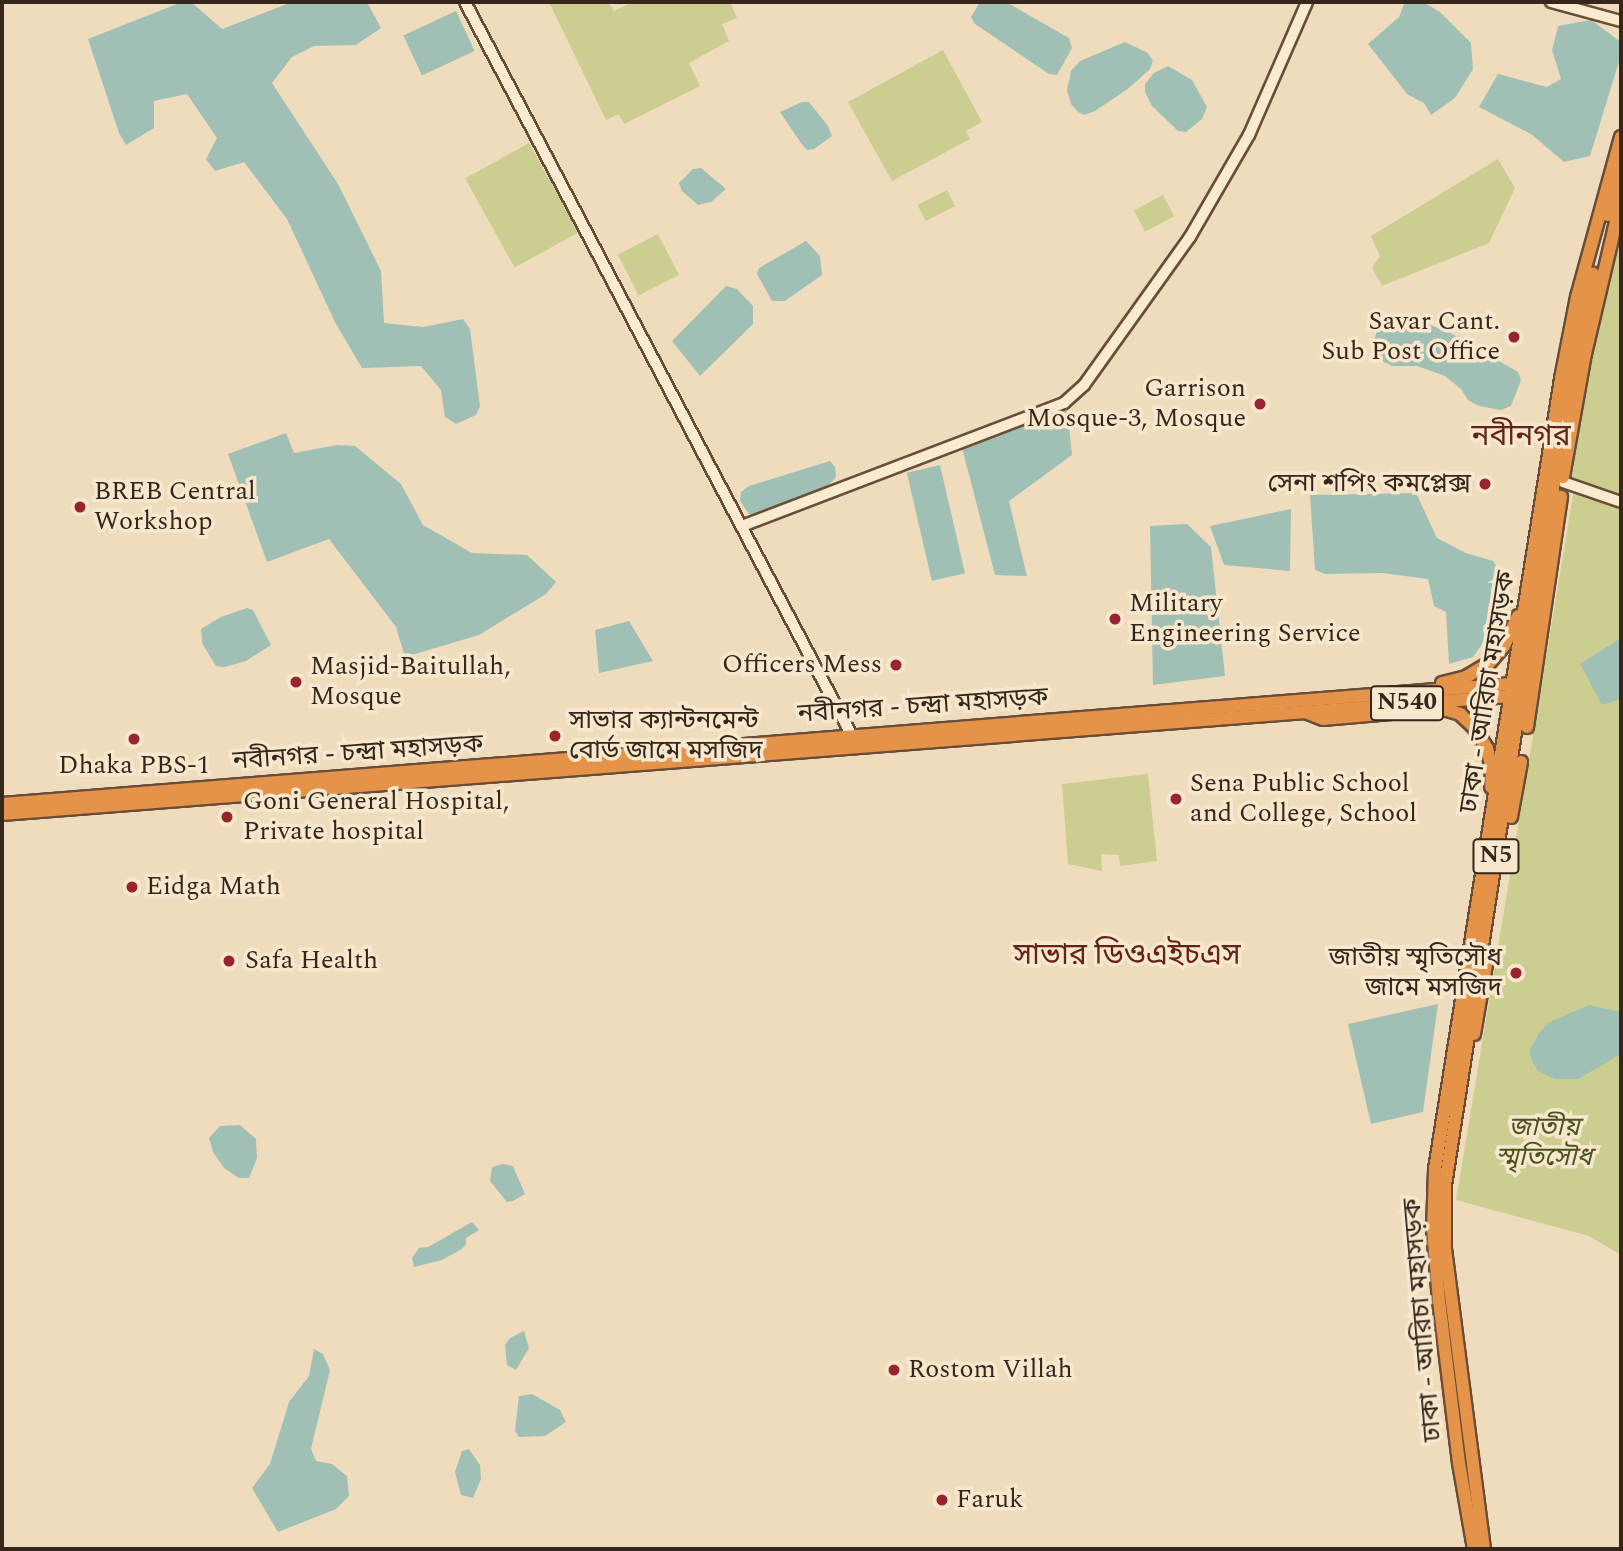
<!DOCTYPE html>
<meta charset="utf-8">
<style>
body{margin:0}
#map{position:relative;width:1623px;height:1551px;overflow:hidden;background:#efdcbd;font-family:Spectral,"Noto Sans Bengali",serif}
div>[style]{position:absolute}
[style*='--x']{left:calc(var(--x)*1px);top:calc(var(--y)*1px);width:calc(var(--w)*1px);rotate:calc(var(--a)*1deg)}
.green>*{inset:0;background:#cbcd91;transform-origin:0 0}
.water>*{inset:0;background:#a1c0b5;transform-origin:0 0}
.roads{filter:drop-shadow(2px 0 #694d39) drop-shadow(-2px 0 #694d39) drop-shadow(0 2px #694d39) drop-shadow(0 -2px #694d39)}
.secondary>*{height:10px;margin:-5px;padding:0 5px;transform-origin:5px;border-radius:5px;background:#faead0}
.highway>*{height:12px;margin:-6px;padding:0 6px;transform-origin:6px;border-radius:6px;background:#e49349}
.dots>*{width:19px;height:19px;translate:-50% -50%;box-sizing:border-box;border:4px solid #f6e7cd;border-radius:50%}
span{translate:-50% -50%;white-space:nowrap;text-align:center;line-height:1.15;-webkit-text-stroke:7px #f6e7cd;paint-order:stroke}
.shield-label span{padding:2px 5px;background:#f6e7cd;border:2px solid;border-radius:5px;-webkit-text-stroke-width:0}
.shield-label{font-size:24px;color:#36261b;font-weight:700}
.poi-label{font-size:26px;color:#36261b}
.right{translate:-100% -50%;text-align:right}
.left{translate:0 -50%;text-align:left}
.street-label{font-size:26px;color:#36261b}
.park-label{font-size:26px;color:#4b5421;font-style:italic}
.quarter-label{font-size:30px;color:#652219}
.frame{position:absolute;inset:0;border:4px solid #36261b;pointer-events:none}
</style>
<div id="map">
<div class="green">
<div style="clip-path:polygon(549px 2px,608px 2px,614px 11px,633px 2px,730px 2px,737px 18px,722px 24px,729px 41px,689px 63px,700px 86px,624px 124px,619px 114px,606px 120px)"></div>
<div style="clip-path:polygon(943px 50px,982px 122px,966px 131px,970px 139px,892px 181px,848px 102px)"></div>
<div style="left:529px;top:143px;width:102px;height:73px;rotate:61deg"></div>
<div style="clip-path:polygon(1498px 159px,1515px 188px,1489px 243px,1382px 286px,1372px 268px,1380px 256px,1371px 236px)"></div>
<div style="left:947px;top:190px;width:18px;height:33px;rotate:63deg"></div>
<div style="left:1163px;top:195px;width:24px;height:33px;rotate:62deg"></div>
<div style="clip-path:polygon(1621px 203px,1621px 503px,1563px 482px)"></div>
<div style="left:658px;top:234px;width:46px;height:45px;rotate:63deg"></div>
<div style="clip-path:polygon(1574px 489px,1621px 508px,1621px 1255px,1589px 1236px,1456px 1200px)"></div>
<div style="clip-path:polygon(1148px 774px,1157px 861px,1120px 866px,1119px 855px,1101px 854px,1102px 871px,1068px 864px,1062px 784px)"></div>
</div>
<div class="water">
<div style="clip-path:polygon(182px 2px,191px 2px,222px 29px,292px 2px,367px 2px,381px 28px,356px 45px,314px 46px,292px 57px,272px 83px,338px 184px,381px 271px,384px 323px,423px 327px,463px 319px,470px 329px,480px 406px,476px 415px,456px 424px,445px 417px,441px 390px,421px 366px,362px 368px,335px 322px,287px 219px,244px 162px,215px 171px,206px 159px,217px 138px,187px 94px,154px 101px,154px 128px,126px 145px,119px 133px,88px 39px)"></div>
<div style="clip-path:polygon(980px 2px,1006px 2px,1069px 38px,1072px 48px,1057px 75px,1049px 74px,975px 24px,971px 17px)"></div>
<div style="clip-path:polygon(1405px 2px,1423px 2px,1440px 12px,1471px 43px,1473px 69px,1455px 98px,1431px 115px,1424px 103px,1407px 94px,1368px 44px,1399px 17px)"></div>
<div style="left:456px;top:11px;width:44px;height:58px;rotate:65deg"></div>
<div style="clip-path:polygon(1591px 20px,1621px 42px,1621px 55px,1590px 156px,1564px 162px,1531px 134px,1479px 107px,1498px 74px,1547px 87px,1561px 79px,1552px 50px,1558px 26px)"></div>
<div style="clip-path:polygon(1125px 42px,1148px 53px,1153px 61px,1150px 69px,1129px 88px,1095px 111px,1084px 115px,1078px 112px,1071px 104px,1067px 90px,1071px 71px,1080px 61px)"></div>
<div style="clip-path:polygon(1168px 66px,1192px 80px,1207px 107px,1202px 119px,1186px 132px,1178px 131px,1152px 106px,1145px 92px,1145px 84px,1154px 73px)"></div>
<div style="clip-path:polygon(802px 102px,809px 102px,828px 126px,832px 136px,814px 149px,807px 150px,801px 143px,780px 112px)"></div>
<div style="clip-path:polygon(701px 168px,726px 189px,711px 202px,698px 205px,682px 191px,679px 183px,693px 169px)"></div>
<div style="clip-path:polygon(806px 241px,820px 256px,822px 275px,785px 301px,772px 301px,757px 274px,759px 268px)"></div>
<div style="clip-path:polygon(726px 286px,737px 289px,753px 306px,753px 324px,700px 376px,672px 341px)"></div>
<div style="clip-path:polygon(1399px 314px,1447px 331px,1518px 372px,1521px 380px,1511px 406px,1501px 410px,1479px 406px,1468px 400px,1461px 389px,1445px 376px,1417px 366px,1392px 366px,1380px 360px,1373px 347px,1377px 329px,1385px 318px)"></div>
<div style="clip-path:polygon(1067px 407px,1072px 455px,1009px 501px,1027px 576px,995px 575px,961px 444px)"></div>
<div style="clip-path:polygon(286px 433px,294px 453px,337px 445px,355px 446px,401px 484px,423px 525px,472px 553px,527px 555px,556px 582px,546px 594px,479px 635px,405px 657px,396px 627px,329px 539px,267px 562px,228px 454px)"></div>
<div style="clip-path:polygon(830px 461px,835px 467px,836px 477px,823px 491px,754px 514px,749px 514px,740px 501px,741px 492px,749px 486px)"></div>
<div style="left:940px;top:465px;width:111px;height:34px;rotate:77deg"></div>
<div style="clip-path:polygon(1416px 493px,1437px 538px,1466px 553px,1493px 561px,1501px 573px,1503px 587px,1493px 629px,1473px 657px,1449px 664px,1446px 612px,1434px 606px,1428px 579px,1382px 573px,1325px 574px,1315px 570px,1310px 495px)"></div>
<div style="clip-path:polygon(1291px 509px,1290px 571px,1224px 565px,1210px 526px)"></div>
<div style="clip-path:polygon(1187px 524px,1211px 547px,1225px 676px,1153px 685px,1150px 526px)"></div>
<div style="clip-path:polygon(247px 608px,253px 610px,271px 645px,246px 661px,225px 667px,216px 666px,202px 643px,201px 629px,221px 617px)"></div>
<div style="clip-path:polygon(629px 621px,653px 661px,599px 673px,595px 630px)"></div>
<div style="clip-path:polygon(1621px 638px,1621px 699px,1602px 705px,1580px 664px)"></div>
<div style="clip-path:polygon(1438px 1004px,1423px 1112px,1371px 1124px,1348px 1024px)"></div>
<div style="clip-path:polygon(1589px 1005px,1621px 1012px,1621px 1054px,1578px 1079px,1555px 1079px,1538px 1071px,1531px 1059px,1530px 1049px,1539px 1033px,1548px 1023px)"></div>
<div style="clip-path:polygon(240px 1125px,256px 1139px,257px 1158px,249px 1178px,239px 1178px,224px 1168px,213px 1152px,209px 1138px,220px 1126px)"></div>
<div style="clip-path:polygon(503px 1164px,513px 1166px,525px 1194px,513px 1201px,507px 1202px,490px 1181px,492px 1167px)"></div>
<div style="clip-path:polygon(472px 1222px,479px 1230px,466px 1238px,466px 1244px,462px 1249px,442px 1260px,414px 1267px,412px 1258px,419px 1248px,428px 1247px)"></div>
<div style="clip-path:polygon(524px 1331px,529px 1348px,516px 1370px,507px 1365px,505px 1345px,510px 1338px)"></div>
<div style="clip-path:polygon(314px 1349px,323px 1354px,330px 1370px,311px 1449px,316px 1461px,332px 1464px,347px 1476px,349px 1496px,336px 1509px,278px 1532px,252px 1488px,270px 1464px,289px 1402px,309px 1376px)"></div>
<div style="clip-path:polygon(532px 1394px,560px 1410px,566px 1422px,545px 1436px,519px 1437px,515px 1431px,519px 1396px)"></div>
<div style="clip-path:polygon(469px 1449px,480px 1465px,481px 1479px,473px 1498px,461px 1495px,455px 1472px,462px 1451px)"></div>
</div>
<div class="roads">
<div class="secondary">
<div style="--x:465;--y:2;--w:830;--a:62.2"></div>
<div style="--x:1551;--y:2;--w:73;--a:15.2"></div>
<div style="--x:1563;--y:482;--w:61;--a:19"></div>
<div style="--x:742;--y:526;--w:345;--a:-20.9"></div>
<div style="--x:1064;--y:403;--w:27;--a:-42"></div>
<div style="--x:1084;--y:385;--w:182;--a:-54.4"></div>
<div style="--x:1190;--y:237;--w:118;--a:-60"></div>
<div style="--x:1249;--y:135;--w:145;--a:-66.4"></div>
</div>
<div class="highway">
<div style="--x:1608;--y:215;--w:49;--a:-74.5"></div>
<div style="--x:1563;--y:477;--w:125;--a:-79.9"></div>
<div style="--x:1585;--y:354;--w:157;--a:-76.8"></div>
<div style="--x:1442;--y:683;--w:25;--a:-14"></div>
<div style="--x:1466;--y:677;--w:27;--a:-31"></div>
<div style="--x:1489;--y:663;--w:23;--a:-49"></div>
<div style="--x:1504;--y:646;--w:33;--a:-65"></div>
<div style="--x:1305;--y:712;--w:19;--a:21"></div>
<div style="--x:1323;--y:719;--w:103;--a:-5"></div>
<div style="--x:1426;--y:710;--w:21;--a:0"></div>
<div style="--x:1447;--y:710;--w:14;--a:17"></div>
<div style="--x:1460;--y:714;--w:18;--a:43"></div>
<div style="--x:1473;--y:726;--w:26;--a:58"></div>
<div style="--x:1487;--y:748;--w:23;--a:77"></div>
<div style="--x:1492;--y:770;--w:17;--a:93"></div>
<div style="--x:1527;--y:727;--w:233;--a:-81.6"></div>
<div style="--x:2;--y:804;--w:1527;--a:-4.55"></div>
<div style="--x:2;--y:814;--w:1526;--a:-4.47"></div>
<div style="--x:1511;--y:817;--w:56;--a:-79.7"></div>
<div style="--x:1474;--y:1034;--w:76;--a:-80.2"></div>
<div style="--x:1474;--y:1549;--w:87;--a:-99.9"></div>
<div style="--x:1459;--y:1463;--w:163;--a:-97"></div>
<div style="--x:1439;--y:1301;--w:71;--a:-94.8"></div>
<div style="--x:1433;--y:1230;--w:61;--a:-88.1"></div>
<div style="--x:1435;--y:1169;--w:800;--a:-80.94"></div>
<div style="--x:1561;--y:379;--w:84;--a:-79"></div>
<div style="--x:1577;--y:297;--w:166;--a:-74.6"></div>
<div style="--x:1484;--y:1549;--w:304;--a:-97.4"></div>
<div style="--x:1445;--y:1248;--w:63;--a:-90"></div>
<div style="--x:1445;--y:1185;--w:817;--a:-81.2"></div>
<div style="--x:1570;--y:378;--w:107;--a:-77.5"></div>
</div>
</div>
<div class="dots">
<div style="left:1514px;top:337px;background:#99232e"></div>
<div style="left:1260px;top:404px;background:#99232e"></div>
<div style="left:1485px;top:484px;background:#99232e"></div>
<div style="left:80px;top:507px;background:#99232e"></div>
<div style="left:1115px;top:619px;background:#99232e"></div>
<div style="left:896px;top:665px;background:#99232e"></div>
<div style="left:296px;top:682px;background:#99232e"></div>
<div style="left:555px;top:736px;background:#99232e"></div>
<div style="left:134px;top:739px;background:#99232e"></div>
<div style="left:1176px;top:799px;background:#99232e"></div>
<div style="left:227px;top:817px;background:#99232e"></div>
<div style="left:132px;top:887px;background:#99232e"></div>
<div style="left:229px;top:961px;background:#99232e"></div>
<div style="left:1516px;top:973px;background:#99232e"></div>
<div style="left:894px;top:1370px;background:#99232e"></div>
<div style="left:942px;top:1500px;background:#99232e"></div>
</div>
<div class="shield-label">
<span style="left:1407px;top:703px">N540</span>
<span style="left:1496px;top:856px">N5</span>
</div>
<div class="poi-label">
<span class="right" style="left:1500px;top:337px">Savar Cant.<br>Sub Post Office</span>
<span class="right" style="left:1246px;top:404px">Garrison<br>Mosque-3, Mosque</span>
<span class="right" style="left:1471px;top:484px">সেনা শপিং কমপ্লেক্স</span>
<span class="left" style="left:94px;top:507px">BREB Central<br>Workshop</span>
<span class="left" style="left:1129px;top:619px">Military<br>Engineering Service</span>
<span class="right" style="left:882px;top:665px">Officers Mess</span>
<span class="left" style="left:310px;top:682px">Masjid-Baitullah,<br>Mosque</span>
<span class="left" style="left:569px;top:736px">সাভার ক্যান্টনমেন্ট<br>বোর্ড জামে মসজিদ</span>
<span style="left:134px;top:766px">Dhaka PBS-1</span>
<span class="left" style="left:1190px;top:799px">Sena Public School<br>and College, School</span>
<span class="left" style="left:243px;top:817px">Goni General Hospital,<br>Private hospital</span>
<span class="left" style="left:146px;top:887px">Eidga Math</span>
<span class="right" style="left:1502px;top:973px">জাতীয় স্মৃতিসৌধ<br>জামে মসজিদ</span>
<span class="left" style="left:245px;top:961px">Safa Health</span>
<span class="left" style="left:908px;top:1370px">Rostom Villah</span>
<span class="left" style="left:956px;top:1500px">Faruk</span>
</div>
<div class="street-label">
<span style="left:1488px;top:692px;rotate:-81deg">ঢাকা - আরিচা মহাসড়ক</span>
<span style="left:923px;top:706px;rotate:-4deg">নবীনগর - চন্দ্রা মহাসড়ক</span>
<span style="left:358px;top:753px;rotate:-4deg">নবীনগর - চন্দ্রা মহাসড়ক</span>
<span style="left:1423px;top:1320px;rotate:-95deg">ঢাকা - আরিচা মহাসড়ক</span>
</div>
<div class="park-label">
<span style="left:1544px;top:1143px">জাতীয়<br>স্মৃতিসৌধ</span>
</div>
<div class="quarter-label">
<span style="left:1521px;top:436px">নবীনগর</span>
<span style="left:1127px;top:955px">সাভার ডিওএইচএস</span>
</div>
<div class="frame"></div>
</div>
